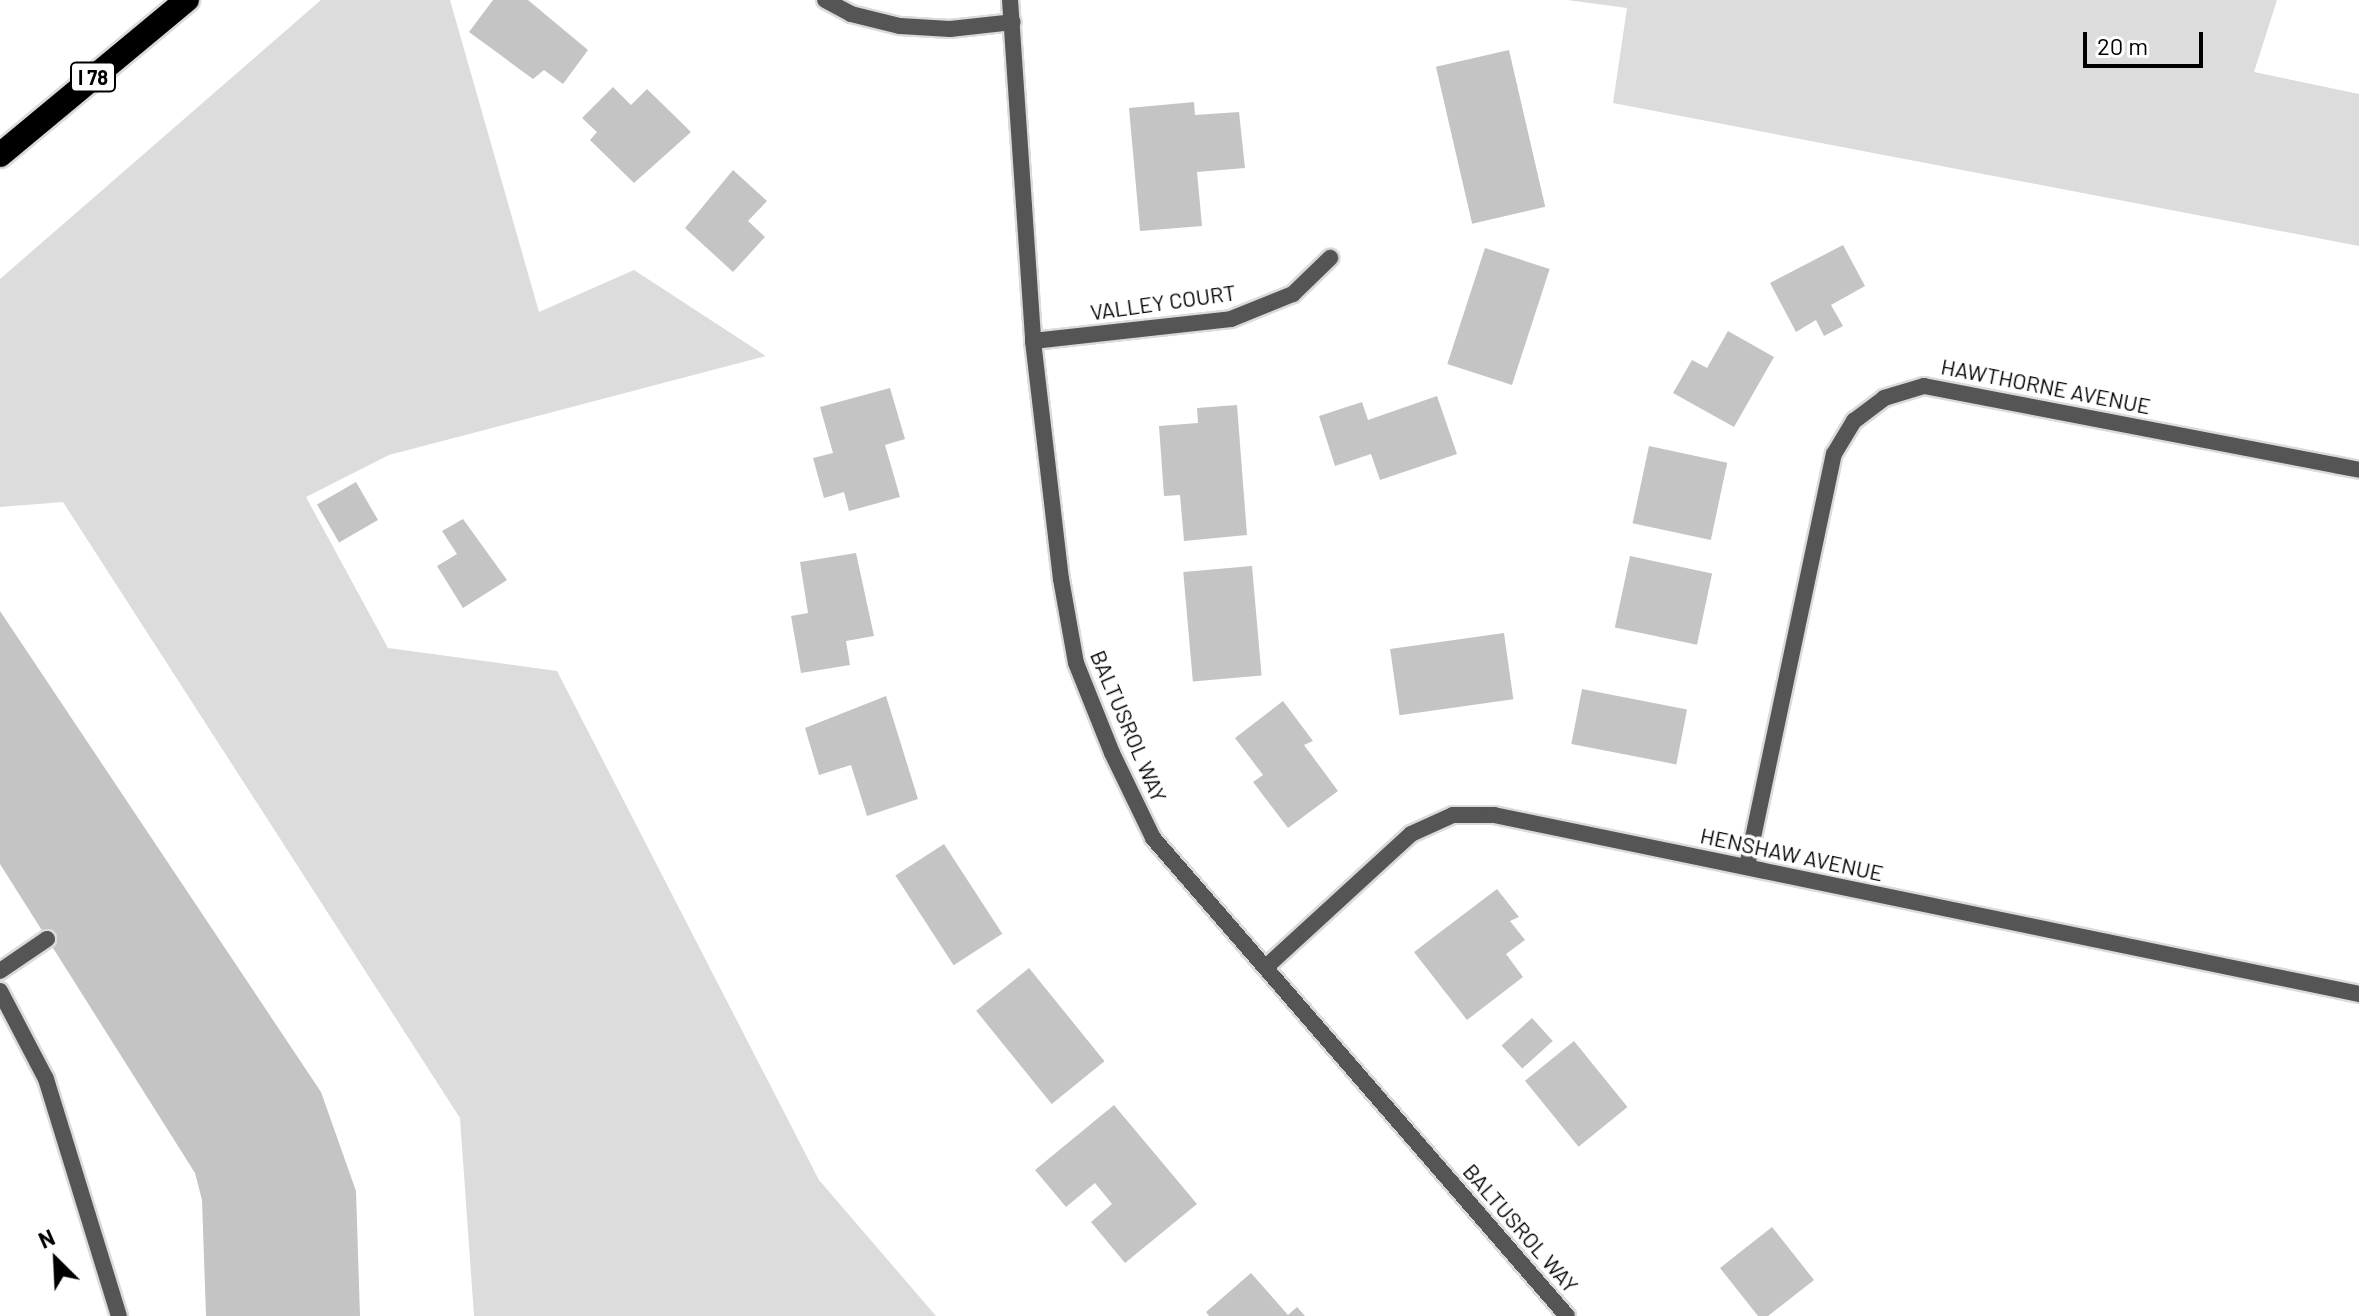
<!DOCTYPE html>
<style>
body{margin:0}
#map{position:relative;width:2359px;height:1316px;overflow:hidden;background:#fff;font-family:Barlow,sans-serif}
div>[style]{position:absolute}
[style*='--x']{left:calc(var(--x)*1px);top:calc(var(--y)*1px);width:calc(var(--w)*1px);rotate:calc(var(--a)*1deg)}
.green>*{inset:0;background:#dcdcdc}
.building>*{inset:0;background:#c4c4c4;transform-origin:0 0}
.roads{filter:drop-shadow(2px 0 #dbdbdb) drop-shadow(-2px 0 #dbdbdb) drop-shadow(0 2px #dbdbdb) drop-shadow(0 -2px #dbdbdb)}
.service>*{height:16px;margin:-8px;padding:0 8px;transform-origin:8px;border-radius:8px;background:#555}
.minor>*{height:16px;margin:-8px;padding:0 8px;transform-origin:8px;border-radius:8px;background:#555}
.tertiary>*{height:16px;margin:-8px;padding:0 8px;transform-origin:8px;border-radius:8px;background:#555}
.motorway>*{height:24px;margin:-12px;padding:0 12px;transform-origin:12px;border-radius:12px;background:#000}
span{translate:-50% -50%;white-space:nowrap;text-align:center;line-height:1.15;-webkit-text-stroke:7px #fff;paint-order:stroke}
.shield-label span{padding:2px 6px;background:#fff;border:2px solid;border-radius:6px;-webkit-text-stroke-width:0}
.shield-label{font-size:20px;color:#000;font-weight:700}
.street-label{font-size:22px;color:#000}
.north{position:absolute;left:16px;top:1220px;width:80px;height:80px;-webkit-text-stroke:6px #fff;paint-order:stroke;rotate:336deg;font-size:22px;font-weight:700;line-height:32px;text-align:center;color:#000}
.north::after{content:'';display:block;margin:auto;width:28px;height:36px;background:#000;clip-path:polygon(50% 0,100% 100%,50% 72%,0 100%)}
.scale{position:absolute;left:2083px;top:32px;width:120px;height:36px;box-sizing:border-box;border:4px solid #000;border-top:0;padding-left:10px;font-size:24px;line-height:28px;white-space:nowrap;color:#000;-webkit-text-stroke:6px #fff;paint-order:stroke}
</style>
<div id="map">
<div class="green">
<div style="clip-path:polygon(321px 0,450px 0,539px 312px,634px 270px,766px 356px,389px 455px,306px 497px,388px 648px,557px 671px,819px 1180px,936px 1316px,474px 1316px,460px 1118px,63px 502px,0 507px,0 279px)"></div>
<div style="clip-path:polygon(1567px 0,2277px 0,2254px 72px,2359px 94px,2359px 246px,1613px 103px,1627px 8px)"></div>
</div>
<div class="building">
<div style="clip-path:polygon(493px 0,528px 0,588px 50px,563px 84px,544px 70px,533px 79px,469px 32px)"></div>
<div style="left:1509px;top:50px;width:161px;height:75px;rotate:77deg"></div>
<div style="clip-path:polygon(613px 87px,631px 105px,647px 89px,691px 132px,634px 183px,590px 140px,597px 132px,582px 118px)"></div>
<div style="clip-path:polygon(1194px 102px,1195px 115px,1239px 112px,1245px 168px,1197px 172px,1202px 226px,1140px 231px,1129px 108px)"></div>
<div style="clip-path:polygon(733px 170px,767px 201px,748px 221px,765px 237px,733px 272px,685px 228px)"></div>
<div style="clip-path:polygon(1843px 245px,1865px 286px,1831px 305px,1843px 326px,1824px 336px,1816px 320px,1796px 332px,1770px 283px)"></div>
<div style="left:1485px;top:248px;width:68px;height:122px;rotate:18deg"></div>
<div style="clip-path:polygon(1728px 331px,1774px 357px,1734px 427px,1673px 393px,1692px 360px,1707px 368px)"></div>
<div style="clip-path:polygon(890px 388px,905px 439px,885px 445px,900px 497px,849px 511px,844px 492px,824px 498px,813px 458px,833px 453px,820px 407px)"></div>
<div style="clip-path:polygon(1437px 396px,1457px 454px,1380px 480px,1371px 454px,1335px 466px,1319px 416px,1362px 402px,1368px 420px)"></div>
<div style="clip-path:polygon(1237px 405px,1247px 535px,1184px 541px,1180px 495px,1164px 496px,1159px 426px,1198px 423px,1197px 408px)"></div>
<div style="left:1649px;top:446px;width:80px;height:79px;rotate:12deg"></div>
<div style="left:356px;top:482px;width:44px;height:45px;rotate:60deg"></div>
<div style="clip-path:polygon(463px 519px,507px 580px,463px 608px,437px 566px,457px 554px,442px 531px)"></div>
<div style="clip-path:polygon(856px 553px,874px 636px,846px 641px,850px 665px,801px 673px,791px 616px,808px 613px,800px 562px)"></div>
<div style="left:1630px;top:556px;width:84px;height:73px;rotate:12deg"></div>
<div style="left:1252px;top:566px;width:110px;height:69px;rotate:85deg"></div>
<div style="clip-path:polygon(0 611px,321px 1092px,356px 1191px,360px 1316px,206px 1316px,202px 1200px,195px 1173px,0 864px)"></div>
<div style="left:1504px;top:633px;width:67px;height:115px;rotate:82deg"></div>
<div style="left:1582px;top:689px;width:107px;height:56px;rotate:11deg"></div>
<div style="clip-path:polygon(886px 696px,918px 799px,867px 816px,851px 765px,819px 775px,805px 728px)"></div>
<div style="clip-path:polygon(1283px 701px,1313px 741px,1304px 745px,1338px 791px,1288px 828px,1253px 782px,1263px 775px,1235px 738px)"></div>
<div style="left:944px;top:844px;width:107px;height:58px;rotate:57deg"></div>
<div style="clip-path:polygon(1497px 889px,1519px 917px,1510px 921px,1525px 940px,1506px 954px,1523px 977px,1467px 1020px,1414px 952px)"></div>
<div style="left:1029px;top:968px;width:120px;height:68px;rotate:51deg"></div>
<div style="left:1532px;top:1018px;width:31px;height:41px;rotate:48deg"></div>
<div style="left:1574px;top:1041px;width:85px;height:63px;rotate:51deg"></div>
<div style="clip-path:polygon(1114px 1105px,1197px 1204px,1125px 1263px,1091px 1222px,1112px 1204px,1095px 1183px,1066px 1207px,1035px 1170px)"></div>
<div style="clip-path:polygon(1772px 1227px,1814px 1280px,1768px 1316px,1758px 1316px,1720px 1268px)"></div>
<div style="clip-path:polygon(1251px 1273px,1288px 1315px,1297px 1307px,1305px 1316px,1209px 1316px,1206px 1312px)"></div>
</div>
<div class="roads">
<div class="service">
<div style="--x:0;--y:971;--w:57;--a:-34.2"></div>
<div style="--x:0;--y:991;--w:99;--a:62.4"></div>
<div style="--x:46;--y:1079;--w:248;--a:72.9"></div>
</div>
<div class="minor">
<div style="--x:1033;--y:341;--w:199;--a:-6.3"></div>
<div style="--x:1231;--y:319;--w:67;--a:-22"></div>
<div style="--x:1293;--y:294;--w:52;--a:-44.2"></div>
<div style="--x:1747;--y:866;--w:421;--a:-78.1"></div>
<div style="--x:1834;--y:454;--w:39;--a:-59"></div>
<div style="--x:1854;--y:421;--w:38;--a:-37"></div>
<div style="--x:1884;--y:398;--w:42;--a:-16.7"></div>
<div style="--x:1924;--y:386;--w:443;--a:10.9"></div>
<div style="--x:1266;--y:967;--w:197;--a:-42.5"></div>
<div style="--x:1411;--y:834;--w:46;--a:-24.3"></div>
<div style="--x:1453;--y:815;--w:41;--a:0"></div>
<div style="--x:1494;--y:815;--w:883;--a:11.69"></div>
</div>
<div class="tertiary">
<div style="--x:825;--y:0;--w:30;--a:28"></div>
<div style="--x:851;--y:14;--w:50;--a:13.8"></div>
<div style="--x:900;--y:26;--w:50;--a:3.4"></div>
<div style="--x:950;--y:29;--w:63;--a:-6.3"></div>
<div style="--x:1010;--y:0;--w:342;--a:86.1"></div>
<div style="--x:1033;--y:341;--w:240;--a:83.3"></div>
<div style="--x:1061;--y:579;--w:85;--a:79.9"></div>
<div style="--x:1076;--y:663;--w:97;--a:68.2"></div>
<div style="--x:1112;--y:753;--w:94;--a:64.2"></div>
<div style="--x:1153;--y:838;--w:632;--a:49.1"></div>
</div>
<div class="motorway">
<div style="--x:0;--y:155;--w:243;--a:-39.7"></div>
</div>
</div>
<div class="shield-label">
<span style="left:93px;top:77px">I 78</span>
</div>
<div class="street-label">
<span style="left:1163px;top:302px;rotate:-8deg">VALLEY COURT</span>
<span style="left:2046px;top:386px;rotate:11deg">HAWTHORNE AVENUE</span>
<span style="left:1129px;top:726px;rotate:67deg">BALTUSROL WAY</span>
<span style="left:1792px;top:854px;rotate:12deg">HENSHAW AVENUE</span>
<span style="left:1521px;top:1228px;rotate:49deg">BALTUSROL WAY</span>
</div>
<div class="north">N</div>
<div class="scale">20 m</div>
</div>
